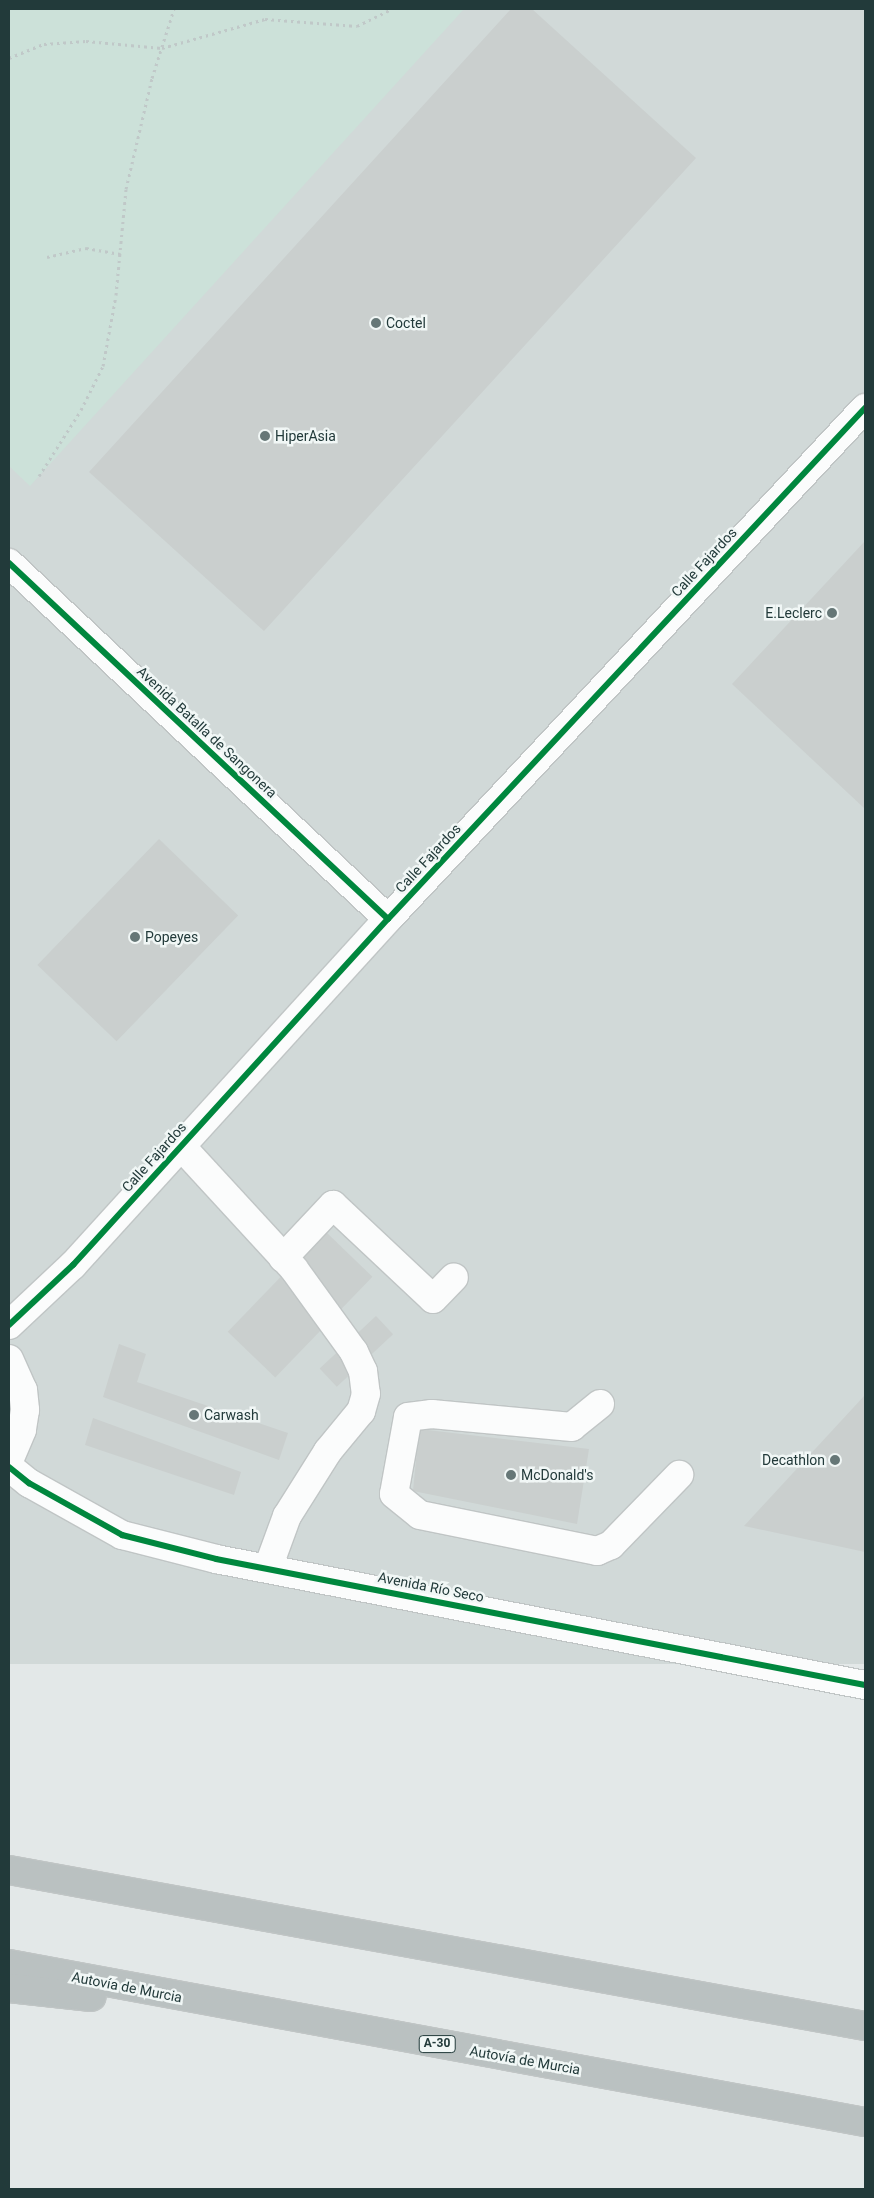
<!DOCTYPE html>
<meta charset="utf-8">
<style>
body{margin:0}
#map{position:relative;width:874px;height:2198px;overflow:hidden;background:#e3e8e8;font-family:Roboto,sans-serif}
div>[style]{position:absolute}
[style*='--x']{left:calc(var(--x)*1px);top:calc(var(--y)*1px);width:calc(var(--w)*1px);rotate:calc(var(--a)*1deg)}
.built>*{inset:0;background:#d1d9d8;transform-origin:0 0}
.green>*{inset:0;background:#cce1d9}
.building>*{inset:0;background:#cacfce;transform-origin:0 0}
.path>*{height:3px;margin-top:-1.5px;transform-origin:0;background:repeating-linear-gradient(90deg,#c0c8c8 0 2.5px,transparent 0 6.5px)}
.roads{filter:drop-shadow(1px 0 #c0c5c5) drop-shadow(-1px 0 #c0c5c5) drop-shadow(0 1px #c0c5c5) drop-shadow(0 -1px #c0c5c5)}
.minor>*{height:28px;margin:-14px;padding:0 14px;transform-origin:14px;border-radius:14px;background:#fbfcfc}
.highway>*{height:28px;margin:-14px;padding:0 14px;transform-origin:14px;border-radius:14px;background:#bac1c1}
.cycleway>*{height:6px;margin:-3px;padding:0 3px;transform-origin:3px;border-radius:3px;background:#00873e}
.dots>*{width:14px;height:14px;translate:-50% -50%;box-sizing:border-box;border:2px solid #f1f7f6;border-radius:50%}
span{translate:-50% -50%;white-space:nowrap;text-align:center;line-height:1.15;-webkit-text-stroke:5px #f1f7f6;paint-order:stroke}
.shield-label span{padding:1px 4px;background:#f1f7f6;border:1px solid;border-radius:4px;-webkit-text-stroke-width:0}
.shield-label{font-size:12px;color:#223a3a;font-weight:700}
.poi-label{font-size:14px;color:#223a3a}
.left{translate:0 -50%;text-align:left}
.right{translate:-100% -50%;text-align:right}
.street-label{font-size:14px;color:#223a3a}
.frame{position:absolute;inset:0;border:10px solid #223a3a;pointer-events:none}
</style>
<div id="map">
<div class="built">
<div style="left:9px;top:9px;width:856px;height:1655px"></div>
</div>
<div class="green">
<div style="clip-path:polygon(9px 9px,464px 9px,30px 486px,9px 466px)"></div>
</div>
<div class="building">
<div style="clip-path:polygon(511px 9px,532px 9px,696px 158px,264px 631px,89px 472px)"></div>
<div style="clip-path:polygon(865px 541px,865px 809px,732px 684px)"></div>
<div style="left:159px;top:839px;width:110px;height:175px;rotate:44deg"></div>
<div style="left:325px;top:1231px;width:66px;height:140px;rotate:44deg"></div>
<div style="left:376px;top:1316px;width:25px;height:77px;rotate:47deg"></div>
<div style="clip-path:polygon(119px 1344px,146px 1354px,137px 1382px,288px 1433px,279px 1460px,103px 1397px)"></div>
<div style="clip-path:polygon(865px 1395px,865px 1552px,744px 1526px)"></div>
<div style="clip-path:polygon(93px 1418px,241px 1472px,234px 1495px,85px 1445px)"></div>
<div style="clip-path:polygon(419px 1429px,589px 1449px,577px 1524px,413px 1491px)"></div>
</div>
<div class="path">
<div style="--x:9;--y:58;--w:38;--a:-22"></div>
<div style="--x:44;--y:44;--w:42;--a:-4.1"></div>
<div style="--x:86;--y:41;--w:76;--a:5.3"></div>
<div style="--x:162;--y:48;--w:107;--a:-15.7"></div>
<div style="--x:265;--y:19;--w:92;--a:4.4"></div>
<div style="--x:357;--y:26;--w:39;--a:-26"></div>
<div style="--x:47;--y:257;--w:40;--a:-13"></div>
<div style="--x:86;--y:248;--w:35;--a:10"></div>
<div style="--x:39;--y:476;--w:78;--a:-57.5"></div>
<div style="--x:81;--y:410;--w:49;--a:-63.4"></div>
<div style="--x:103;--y:366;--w:72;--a:-79.6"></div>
<div style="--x:116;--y:295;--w:106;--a:-84.6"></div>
<div style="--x:126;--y:189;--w:114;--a:-76.8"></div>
<div style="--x:152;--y:78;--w:72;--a:-72.3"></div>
</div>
<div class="roads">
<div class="minor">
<div style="--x:9;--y:563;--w:520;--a:43.21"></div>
<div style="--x:181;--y:1146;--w:167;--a:47.4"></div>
<div style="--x:294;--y:1269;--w:102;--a:54.1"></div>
<div style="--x:354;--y:1352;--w:21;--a:65"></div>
<div style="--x:363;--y:1371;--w:23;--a:83"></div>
<div style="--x:366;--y:1394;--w:18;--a:106"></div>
<div style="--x:361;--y:1411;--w:52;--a:129.5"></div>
<div style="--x:328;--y:1451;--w:77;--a:122.2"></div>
<div style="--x:287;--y:1516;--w:55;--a:110.1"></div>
<div style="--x:283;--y:1258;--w:73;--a:-46.7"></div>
<div style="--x:333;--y:1205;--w:137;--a:43.2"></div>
<div style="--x:433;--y:1299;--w:30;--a:-46"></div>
<div style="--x:9;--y:1325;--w:88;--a:-43.2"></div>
<div style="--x:73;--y:1265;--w:468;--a:-47.7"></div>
<div style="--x:388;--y:919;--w:699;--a:-46.97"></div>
<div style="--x:9;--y:1359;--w:34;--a:66"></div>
<div style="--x:23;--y:1390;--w:20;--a:84"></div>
<div style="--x:25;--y:1410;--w:20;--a:99"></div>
<div style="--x:22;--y:1430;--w:34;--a:113"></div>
<div style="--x:600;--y:1404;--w:36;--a:141"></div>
<div style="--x:572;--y:1427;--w:141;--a:-174.7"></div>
<div style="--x:432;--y:1414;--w:24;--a:173"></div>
<div style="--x:408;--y:1417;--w:78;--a:100.3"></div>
<div style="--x:394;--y:1494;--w:33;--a:39"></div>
<div style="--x:420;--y:1515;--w:181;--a:11.5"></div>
<div style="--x:597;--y:1551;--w:15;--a:-23"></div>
<div style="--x:611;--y:1545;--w:98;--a:-45.8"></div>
<div style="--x:9;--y:1467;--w:26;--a:39"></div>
<div style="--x:29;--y:1483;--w:107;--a:29.2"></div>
<div style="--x:122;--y:1535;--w:97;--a:14.3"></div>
<div style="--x:216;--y:1559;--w:661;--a:10.99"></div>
</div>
<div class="highway">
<div style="--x:9;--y:1870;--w:870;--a:10.33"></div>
<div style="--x:9;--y:1964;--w:870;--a:10.46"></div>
<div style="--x:9;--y:1988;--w:83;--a:6.2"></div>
</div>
</div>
<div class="cycleway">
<div style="--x:9;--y:563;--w:520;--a:43.21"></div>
<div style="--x:9;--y:1325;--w:88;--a:-43.2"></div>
<div style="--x:73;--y:1265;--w:468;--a:-47.7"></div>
<div style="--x:388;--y:919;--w:699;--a:-46.97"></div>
<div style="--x:9;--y:1467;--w:26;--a:39"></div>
<div style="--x:29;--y:1483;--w:107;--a:29.2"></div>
<div style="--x:122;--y:1535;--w:97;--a:14.3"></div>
<div style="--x:216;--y:1559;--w:661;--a:10.99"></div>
</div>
<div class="dots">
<div style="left:376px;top:323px;background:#677"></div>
<div style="left:265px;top:436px;background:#677"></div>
<div style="left:832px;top:613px;background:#677"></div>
<div style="left:135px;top:937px;background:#677"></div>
<div style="left:194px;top:1415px;background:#677"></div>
<div style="left:835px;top:1460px;background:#677"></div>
<div style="left:511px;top:1475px;background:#677"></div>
</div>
<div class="shield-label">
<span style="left:437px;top:2044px">A-30</span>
</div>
<div class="poi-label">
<span class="left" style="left:386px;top:323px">Coctel</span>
<span class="left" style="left:275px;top:436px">HiperAsia</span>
<span class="right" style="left:822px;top:613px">E.Leclerc</span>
<span class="left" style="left:145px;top:937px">Popeyes</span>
<span class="left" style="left:204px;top:1415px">Carwash</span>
<span class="right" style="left:825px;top:1460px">Decathlon</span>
<span class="left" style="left:521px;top:1475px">McDonald's</span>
</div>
<div class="street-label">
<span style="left:704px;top:562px;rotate:-47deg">Calle Fajardos</span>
<span style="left:207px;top:732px;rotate:43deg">Avenida Batalla de Sangonera</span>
<span style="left:428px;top:858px;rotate:-47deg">Calle Fajardos</span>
<span style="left:154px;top:1157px;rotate:-48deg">Calle Fajardos</span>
<span style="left:431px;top:1587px;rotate:11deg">Avenida Río Seco</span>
<span style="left:127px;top:1987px;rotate:11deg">Autovía de Murcia</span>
<span style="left:525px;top:2060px;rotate:10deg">Autovía de Murcia</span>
</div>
<div class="frame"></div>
</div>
